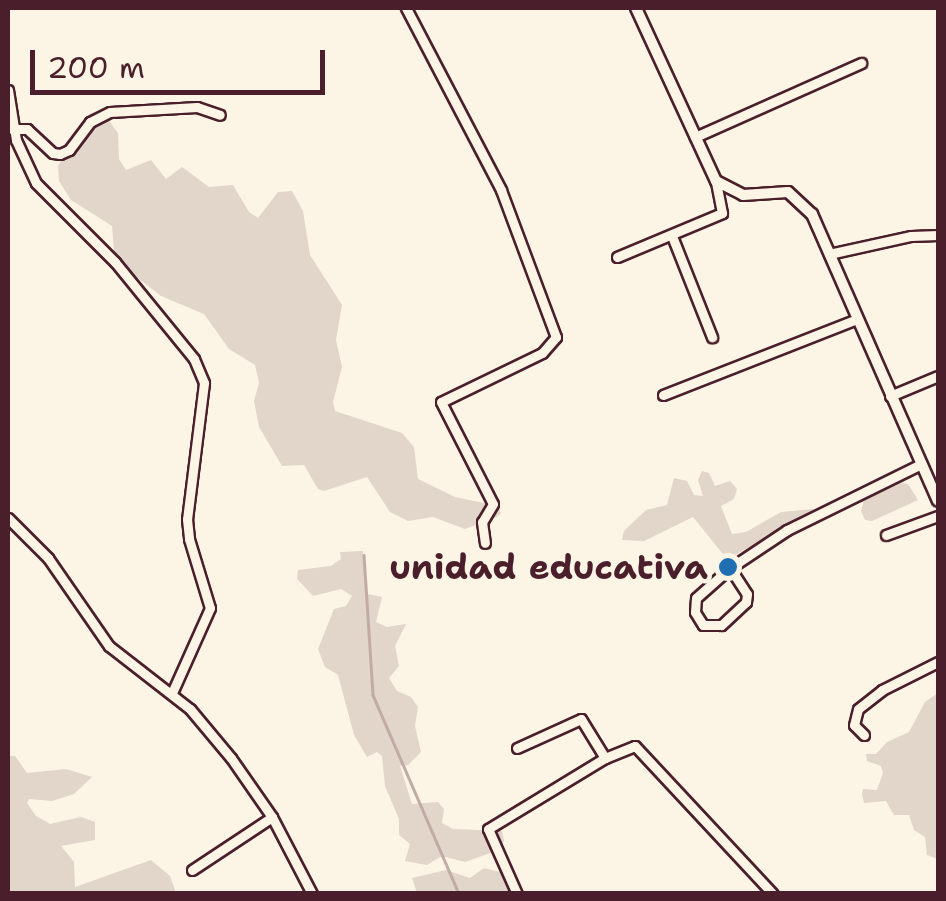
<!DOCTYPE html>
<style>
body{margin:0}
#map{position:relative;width:946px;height:901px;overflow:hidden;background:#fcf5e5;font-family:"Shantell Sans",sans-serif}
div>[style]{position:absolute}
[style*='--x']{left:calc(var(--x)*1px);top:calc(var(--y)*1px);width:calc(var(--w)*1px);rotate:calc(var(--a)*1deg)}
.green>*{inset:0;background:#e2d5ca}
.stream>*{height:2.5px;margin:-1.25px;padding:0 1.25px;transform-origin:1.25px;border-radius:1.25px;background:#c0aca5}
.roads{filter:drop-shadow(2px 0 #4a1f2b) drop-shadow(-2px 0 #4a1f2b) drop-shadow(0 2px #4a1f2b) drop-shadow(0 -2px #4a1f2b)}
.minor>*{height:9px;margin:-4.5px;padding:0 4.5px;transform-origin:4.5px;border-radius:4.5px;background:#fcf5e5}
.tertiary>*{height:10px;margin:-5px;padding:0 5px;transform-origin:5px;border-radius:5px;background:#fcf5e5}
.dots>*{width:28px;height:28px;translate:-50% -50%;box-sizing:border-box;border:5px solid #fcf5e5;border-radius:50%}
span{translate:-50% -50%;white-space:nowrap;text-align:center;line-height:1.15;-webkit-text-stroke:9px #fcf5e5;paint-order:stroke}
.poi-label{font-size:35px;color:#4a1f2b;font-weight:700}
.right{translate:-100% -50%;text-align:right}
.frame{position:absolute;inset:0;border:10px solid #4a1f2b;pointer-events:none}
.scale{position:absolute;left:30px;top:50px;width:295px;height:45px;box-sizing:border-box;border:5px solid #4a1f2b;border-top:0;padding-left:12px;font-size:30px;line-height:35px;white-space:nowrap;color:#4a1f2b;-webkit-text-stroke:8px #fcf5e5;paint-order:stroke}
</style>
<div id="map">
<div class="green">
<div style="clip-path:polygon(101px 110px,118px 133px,119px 159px,126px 170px,151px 160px,166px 179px,182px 167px,209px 187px,233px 185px,249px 212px,258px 218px,278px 192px,292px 191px,303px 211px,310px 255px,342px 305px,336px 340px,342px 367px,333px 402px,335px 411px,402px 433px,414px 447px,418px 479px,455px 497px,498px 506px,501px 513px,497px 517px,465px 529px,433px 517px,408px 521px,390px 512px,367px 477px,324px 491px,318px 489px,304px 465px,282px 466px,259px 427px,254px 401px,259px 383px,255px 365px,229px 349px,204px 314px,161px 296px,125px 268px,114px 251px,112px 226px,71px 200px,59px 181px,58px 166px,77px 130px,89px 114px)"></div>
<div style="clip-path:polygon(702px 471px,709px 473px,715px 486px,730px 481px,737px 489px,734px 499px,721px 506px,732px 534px,746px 532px,781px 512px,814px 509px,804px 519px,727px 559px,693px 517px,644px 541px,622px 540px,624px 531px,646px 510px,667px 505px,674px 478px,687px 481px,694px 495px,703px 496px,698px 480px)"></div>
<div style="clip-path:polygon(901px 483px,908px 484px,918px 500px,872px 521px,865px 520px,861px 511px,864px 500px)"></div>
<div style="clip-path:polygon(363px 551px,368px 594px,382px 597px,376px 622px,387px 627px,406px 624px,395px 646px,399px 666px,389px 678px,397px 691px,411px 697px,418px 707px,415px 726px,421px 752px,408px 765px,400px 766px,412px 804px,438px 802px,444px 809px,442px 823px,453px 829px,502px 831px,504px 841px,499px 850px,465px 862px,442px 856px,427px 865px,405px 861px,410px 844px,399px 835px,399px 819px,385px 786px,382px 756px,377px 752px,367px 757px,354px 735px,338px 675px,325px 667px,318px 649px,334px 609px,346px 606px,352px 596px,341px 589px,313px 596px,297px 579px,298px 570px,331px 566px,341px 559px,340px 552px)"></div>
<div style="clip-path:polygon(938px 693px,937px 793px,938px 859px,927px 855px,925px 837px,914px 830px,909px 815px,894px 815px,886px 801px,864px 803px,862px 794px,863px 789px,877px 790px,883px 773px,881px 766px,867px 761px,866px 754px,876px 754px,887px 742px,909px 732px,925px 702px)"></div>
<div style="clip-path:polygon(8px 756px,15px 756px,27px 773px,66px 769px,92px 777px,74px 794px,52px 801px,29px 799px,27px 803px,36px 816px,50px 824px,81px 817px,95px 822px,95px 840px,61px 846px,74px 862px,75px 887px,151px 860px,170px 876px,176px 893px,8px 893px)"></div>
<div style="clip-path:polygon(484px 868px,504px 873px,523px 893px,417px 893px,412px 878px,446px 870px,470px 878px)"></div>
</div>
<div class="stream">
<div style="--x:364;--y:555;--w:140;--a:86.3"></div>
<div style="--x:373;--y:695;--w:217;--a:66.6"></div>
</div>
<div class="roads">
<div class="minor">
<div style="--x:406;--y:8;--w:205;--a:62.4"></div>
<div style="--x:501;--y:190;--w:157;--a:69.5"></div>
<div style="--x:556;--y:337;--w:21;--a:131"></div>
<div style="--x:542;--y:353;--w:112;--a:154.1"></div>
<div style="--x:441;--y:402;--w:114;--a:63"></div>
<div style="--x:493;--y:504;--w:21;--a:121"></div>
<div style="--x:482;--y:522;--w:21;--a:82"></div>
<div style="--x:8;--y:90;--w:51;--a:80.9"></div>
<div style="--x:16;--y:140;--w:47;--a:65.1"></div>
<div style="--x:36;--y:183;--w:112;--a:45"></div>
<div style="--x:115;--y:262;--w:125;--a:50.8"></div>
<div style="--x:194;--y:359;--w:26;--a:67"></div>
<div style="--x:204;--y:383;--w:137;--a:97.1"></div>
<div style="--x:187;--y:519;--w:20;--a:84"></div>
<div style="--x:189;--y:539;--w:72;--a:73.1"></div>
<div style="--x:210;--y:608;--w:93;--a:114.1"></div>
<div style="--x:12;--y:129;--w:15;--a:0"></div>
<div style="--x:27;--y:129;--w:35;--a:43"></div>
<div style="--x:53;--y:153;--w:7;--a:8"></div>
<div style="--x:60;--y:154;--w:10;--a:-24"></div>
<div style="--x:69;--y:150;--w:35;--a:-53"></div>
<div style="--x:90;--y:122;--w:22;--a:-27"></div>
<div style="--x:110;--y:112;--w:87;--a:-3.3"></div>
<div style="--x:197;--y:107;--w:24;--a:19"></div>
<div style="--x:695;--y:137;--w:182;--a:-24"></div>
<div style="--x:672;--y:236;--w:109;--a:68.4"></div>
<div style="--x:829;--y:254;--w:84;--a:-12.4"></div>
<div style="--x:911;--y:236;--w:27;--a:-2"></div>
<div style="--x:617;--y:257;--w:114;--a:-22.7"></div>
<div style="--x:722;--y:213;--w:33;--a:-101"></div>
<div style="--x:663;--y:395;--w:208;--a:-21.4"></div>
<div style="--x:890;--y:396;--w:52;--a:-22.6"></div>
<div style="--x:8;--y:518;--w:57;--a:45"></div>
<div style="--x:48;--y:558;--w:107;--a:55.3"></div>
<div style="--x:109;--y:646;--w:103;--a:37.9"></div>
<div style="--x:190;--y:709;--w:64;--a:50.1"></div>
<div style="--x:231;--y:758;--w:72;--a:55.2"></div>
<div style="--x:272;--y:817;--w:87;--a:62.5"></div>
<div style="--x:886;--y:535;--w:55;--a:-20.1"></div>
<div style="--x:730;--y:568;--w:31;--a:57"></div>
<div style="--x:747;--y:594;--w:8;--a:97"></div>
<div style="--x:746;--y:602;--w:34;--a:137"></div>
<div style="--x:721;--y:625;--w:18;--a:180"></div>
<div style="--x:703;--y:625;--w:15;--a:-122"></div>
<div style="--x:695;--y:612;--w:14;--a:-86"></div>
<div style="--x:696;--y:598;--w:45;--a:-41.4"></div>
<div style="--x:730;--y:568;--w:69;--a:-33.7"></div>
<div style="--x:787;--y:530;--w:147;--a:-26.2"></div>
<div style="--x:864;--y:735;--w:14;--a:-135"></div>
<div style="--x:854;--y:725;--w:16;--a:-76"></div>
<div style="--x:858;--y:709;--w:31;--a:-38"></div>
<div style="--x:882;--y:690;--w:63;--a:-26.6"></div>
<div style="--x:517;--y:748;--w:70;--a:-24.4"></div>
<div style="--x:581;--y:719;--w:46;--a:58.4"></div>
<div style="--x:192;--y:870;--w:96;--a:-33.5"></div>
<div style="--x:517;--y:894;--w:71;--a:-114"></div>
<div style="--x:488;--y:829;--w:137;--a:-31.3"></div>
<div style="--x:605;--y:758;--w:32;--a:-22"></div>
<div style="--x:635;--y:746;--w:202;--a:47"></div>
</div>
<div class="tertiary">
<div style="--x:636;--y:8;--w:191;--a:65.2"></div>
<div style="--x:716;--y:181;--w:30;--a:27"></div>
<div style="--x:743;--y:195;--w:45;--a:-3.8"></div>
<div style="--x:788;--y:192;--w:33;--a:43"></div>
<div style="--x:812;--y:214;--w:313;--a:66.3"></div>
</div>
</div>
<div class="dots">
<div style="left:728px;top:567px;background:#1f6fb2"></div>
</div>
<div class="poi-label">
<span class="right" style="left:708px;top:567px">unidad educativa</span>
</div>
<div class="frame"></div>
<div class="scale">200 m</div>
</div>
